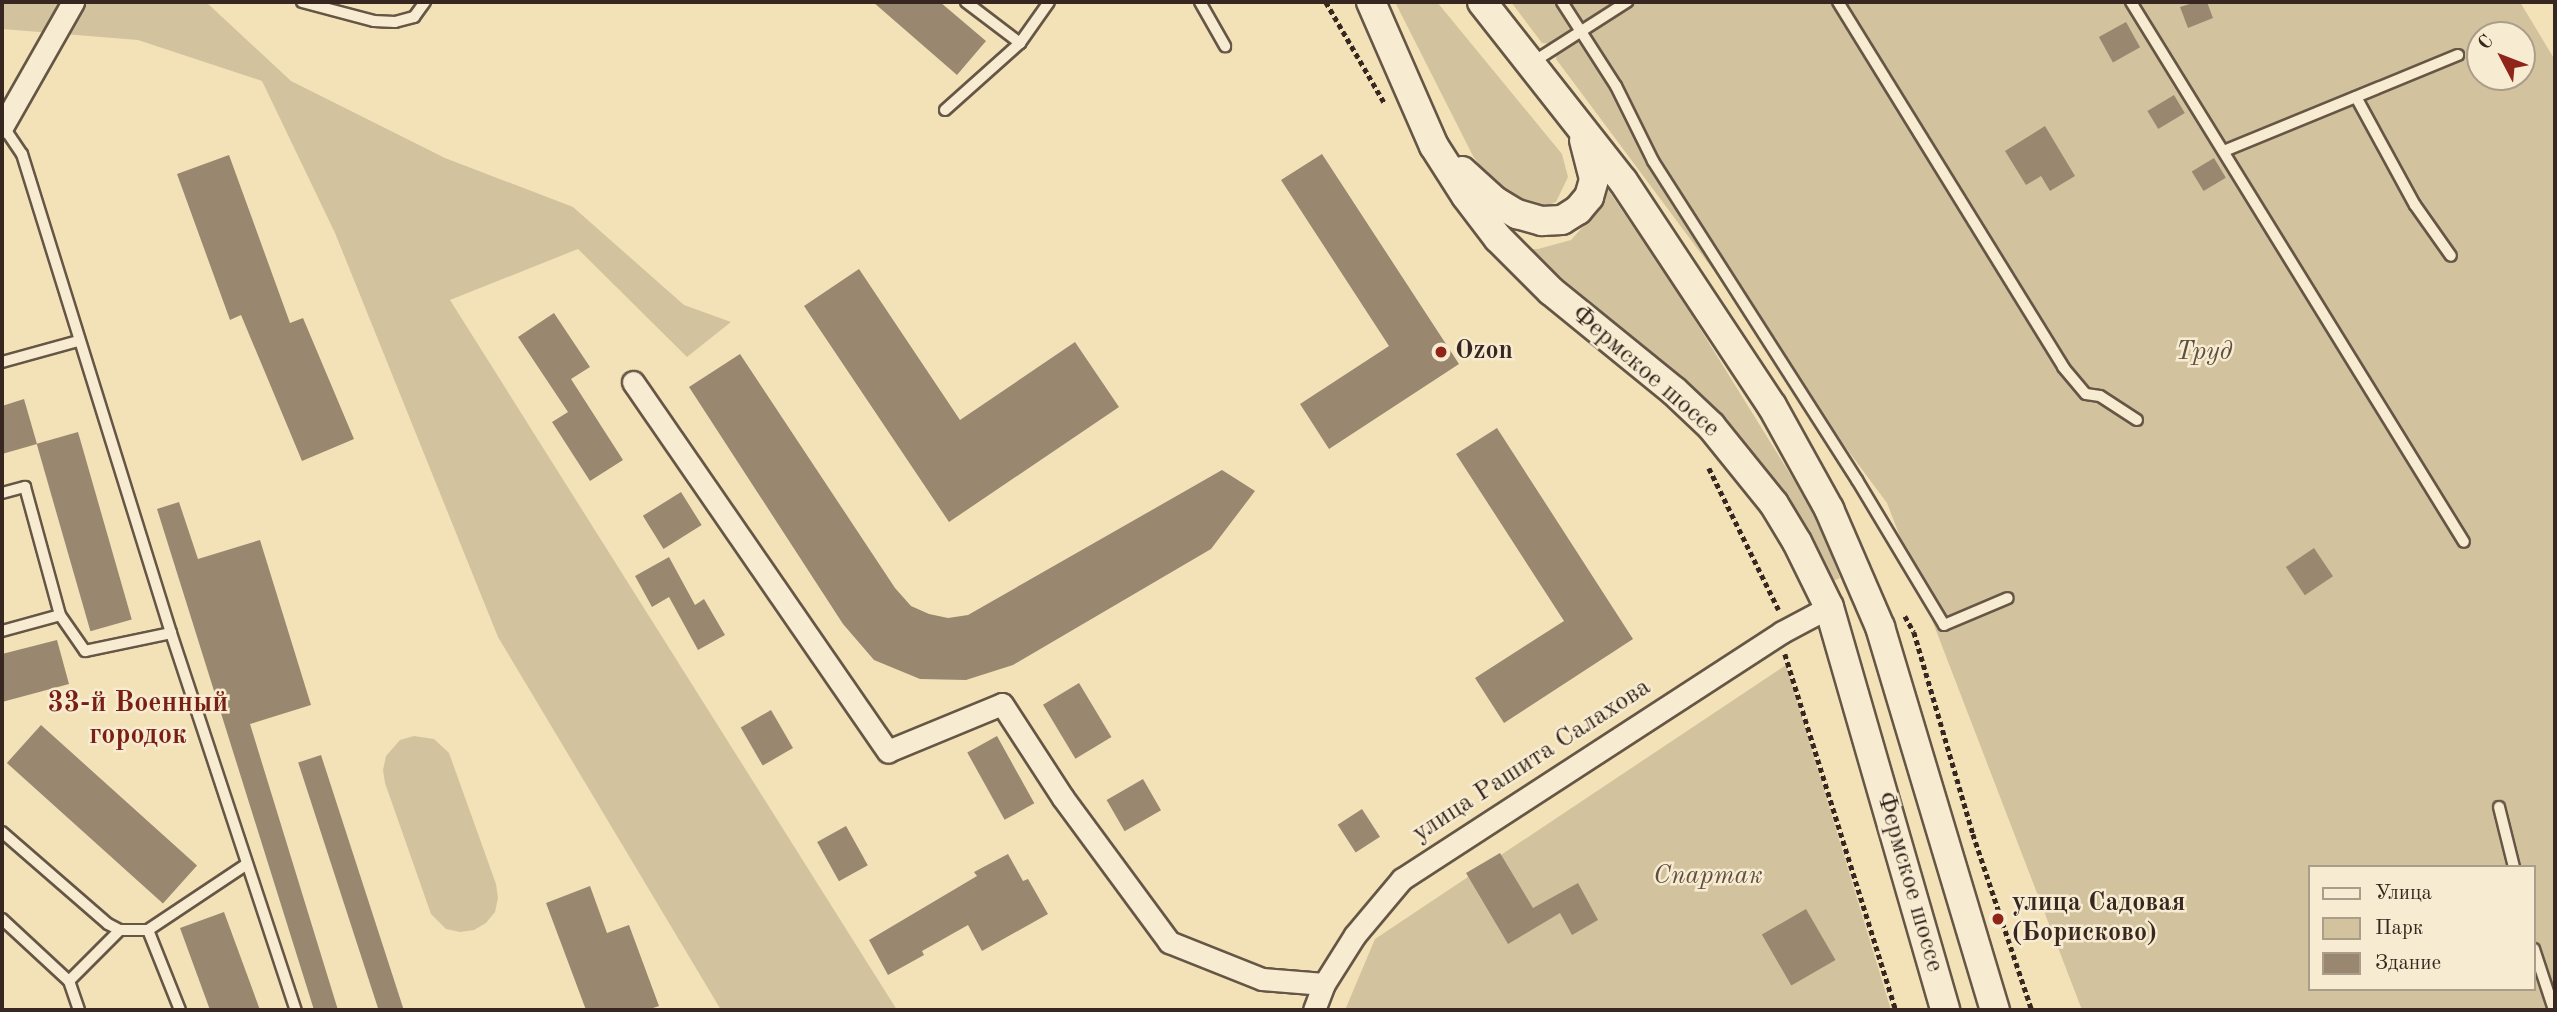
<!DOCTYPE html>
<meta charset="utf-8">
<style>
body{margin:0}
#map{position:relative;width:2557px;height:1012px;overflow:hidden;background:#f3e2b8;font-family:"Old Standard TT",serif}
div>[style]{position:absolute}
[style*='--x']{left:calc(var(--x)*1px);top:calc(var(--y)*1px);width:calc(var(--w)*1px);rotate:calc(var(--a)*1deg)}
.green>*{inset:0;background:#d3c29e}
.building>*{inset:0;background:#99886f;transform-origin:0 0}
.path>*{height:4.5px;margin-top:-2.25px;transform-origin:0;background:repeating-linear-gradient(90deg,#372720 0 5px,transparent 0 8.5px)}
.roads{filter:drop-shadow(2px 0 #665646) drop-shadow(-2px 0 #665646) drop-shadow(0 2px #665646) drop-shadow(0 -2px #665646)}
.lane>*{height:10px;margin:-5px;padding:0 5px;transform-origin:5px;border-radius:5px;background:#f7ecd1}
.street>*{height:21px;margin:-10.5px;padding:0 10.5px;transform-origin:10.5px;border-radius:10.5px;background:#f7ecd1}
.secondary>*{height:28px;margin:-14px;padding:0 14px;transform-origin:14px;border-radius:14px;background:#f7ecd1}
.dots>*{width:19px;height:19px;translate:-50% -50%;box-sizing:border-box;border:4px solid #f7ecd1;border-radius:50%}
span{translate:-50% -50%;white-space:nowrap;text-align:center;line-height:1.15;-webkit-text-stroke:5px #f7ecd1;paint-order:stroke}
.poi-label{font-size:26px;color:#372720;font-weight:700}
.left{translate:0 -50%;text-align:left}
.park-label{font-size:26px;color:#5e4e40;font-style:italic}
.street-label{font-size:26px;color:#372720}
.neighbourhood-label{font-size:28px;color:#7a1f14;font-weight:700}
.frame{position:absolute;inset:0;border:4px solid #372720;pointer-events:none}
.legend{position:absolute;left:2308px;top:865px;width:228px;height:126px;box-sizing:border-box;background:#f7ecd1;border:2px solid #aa9d8a;margin:0;padding:9px 12px;list-style:none;font-size:21px;color:#372720}
.legend li{display:flex;align-items:center;gap:14px;height:35px}
.legend b{width:35px;border:2px solid #aa9d8a}
.north{position:absolute;left:2466px;top:21px;width:70px;height:70px;box-sizing:border-box;background:#f7ecd1;border:2px solid #aa9d8a;border-radius:50%;rotate:312deg;font-size:19px;font-weight:700;line-height:28px;text-align:center;color:#372720}
.north::after{content:'';display:block;margin:auto;width:24px;height:32px;background:#8f2418;clip-path:polygon(50% 0,100% 100%,50% 72%,0 100%)}
</style>
<div id="map">
<div class="green">
<div style="clip-path:polygon(2px 2px,206px 2px,291px 81px,445px 158px,573px 207px,684px 305px,731px 322px,687px 357px,578px 249px,450px 300px,897px 1010px,721px 1010px,498px 637px,335px 233px,262px 81px,138px 40px,2px 29px)"></div>
<div style="clip-path:polygon(1395px 2px,1437px 2px,1562px 154px,1568px 177px,1556px 202px,1538px 210px,1499px 191px,1473px 156px)"></div>
<div style="clip-path:polygon(evenodd,1511px 2px,2520px 2px,2555px 60px,2555px 1010px,2082px 1010px,1887px 503px,1556px 59px,1558px 45px,1542px 43px,1511px 2px,2480px 35px,2522px 35px,2522px 77px,2480px 77px,2480px 35px,1511px 2px,2310px 867px,2534px 867px,2534px 989px,2310px 989px,2310px 867px)"></div>
<div style="clip-path:polygon(1604px 184px,1678px 293px,1816px 516px,1840px 578px,1833px 581px,1828px 579px,1768px 472px,1720px 412px,1528px 249px,1538px 249px,1571px 240px,1597px 211px)"></div>
<div style="clip-path:polygon(1786px 665px,1891px 1010px,1345px 1010px,1375px 939px)"></div>
<div style="clip-path:polygon(414px 736px,434px 739px,449px 753px,496px 884px,498px 898px,495px 912px,486px 923px,474px 930px,460px 932px,446px 929px,431px 914px,385px 783px,383px 770px,386px 756px,400px 740px)"></div>
</div>
<div class="building">
<div style="clip-path:polygon(873px 2px,940px 2px,986px 41px,957px 75px)"></div>
<div style="clip-path:polygon(2196px 2px,2207px 2px,2213px 18px,2188px 28px,2180px 7px)"></div>
<div style="left:2126px;top:22px;width:29px;height:31px;rotate:61deg"></div>
<div style="left:2174px;top:95px;width:21px;height:31px;rotate:59deg"></div>
<div style="clip-path:polygon(2045px 126px,2075px 176px,2050px 191px,2041px 176px,2026px 185px,2005px 151px)"></div>
<div style="clip-path:polygon(1322px 154px,1459px 364px,1329px 449px,1300px 404px,1389px 346px,1281px 180px)"></div>
<div style="clip-path:polygon(229px 155px,290px 323px,303px 318px,354px 439px,302px 461px,241px 315px,230px 320px,177px 174px)"></div>
<div style="left:2214px;top:158px;width:23px;height:26px;rotate:59deg"></div>
<div style="clip-path:polygon(859px 269px,960px 420px,1075px 342px,1119px 407px,949px 522px,804px 306px)"></div>
<div style="clip-path:polygon(554px 313px,590px 367px,571px 379px,623px 460px,590px 481px,552px 422px,568px 412px,518px 337px)"></div>
<div style="clip-path:polygon(740px 354px,895px 588px,911px 606px,929px 614px,948px 618px,968px 615px,1222px 470px,1255px 491px,1211px 549px,1013px 665px,966px 680px,920px 679px,874px 660px,843px 624px,689px 387px)"></div>
<div style="clip-path:polygon(24px 399px,37px 444px,2px 454px,2px 406px)"></div>
<div style="clip-path:polygon(1497px 428px,1633px 639px,1504px 723px,1475px 678px,1564px 621px,1456px 454px)"></div>
<div style="left:78px;top:432px;width:195px;height:43px;rotate:74deg"></div>
<div style="left:681px;top:492px;width:39px;height:45px;rotate:58deg"></div>
<div style="clip-path:polygon(179px 502px,198px 559px,260px 540px,311px 705px,250px 724px,338px 1010px,314px 1010px,157px 509px)"></div>
<div style="left:2314px;top:548px;width:34px;height:34px;rotate:56deg"></div>
<div style="clip-path:polygon(669px 557px,695px 605px,704px 599px,725px 635px,698px 650px,669px 597px,652px 607px,635px 576px)"></div>
<div style="clip-path:polygon(57px 640px,69px 684px,2px 702px,2px 654px)"></div>
<div style="left:1079px;top:683px;width:63px;height:42px;rotate:59deg"></div>
<div style="left:771px;top:710px;width:44px;height:35px;rotate:60deg"></div>
<div style="left:41px;top:725px;width:210px;height:51px;rotate:42deg"></div>
<div style="left:997px;top:736px;width:77px;height:34px;rotate:61deg"></div>
<div style="left:321px;top:755px;width:268px;height:24px;rotate:72deg"></div>
<div style="left:1143px;top:779px;width:36px;height:42px;rotate:60deg"></div>
<div style="left:1362px;top:809px;width:33px;height:29px;rotate:57deg"></div>
<div style="left:846px;top:826px;width:45px;height:33px;rotate:61deg"></div>
<div style="clip-path:polygon(1500px 853px,1533px 908px,1578px 883px,1598px 920px,1572px 935px,1560px 913px,1508px 944px,1466px 873px)"></div>
<div style="clip-path:polygon(1008px 854px,1023px 881px,1028px 879px,1048px 914px,982px 951px,968px 925px,922px 951px,924px 955px,888px 975px,869px 940px,977px 876px,974px 872px)"></div>
<div style="clip-path:polygon(590px 886px,607px 933px,629px 925px,659px 1006px,647px 1010px,586px 1010px,546px 903px)"></div>
<div style="left:1806px;top:909px;width:59px;height:51px;rotate:60deg"></div>
<div style="clip-path:polygon(224px 912px,260px 1010px,210px 1010px,180px 928px)"></div>
</div>
<div class="path">
<div style="--x:1326;--y:2;--w:116;--a:59.9"></div>
<div style="--x:1709;--y:468;--w:158;--a:63.8"></div>
<div style="--x:1905;--y:616;--w:18;--a:61"></div>
<div style="--x:1914;--y:632;--w:210;--a:73.7"></div>
<div style="--x:1973;--y:834;--w:186;--a:71.5"></div>
<div style="--x:1785;--y:654;--w:373;--a:72.7"></div>
</div>
<div class="roads">
<div class="lane">
<div style="--x:302;--y:2;--w:74;--a:14.8"></div>
<div style="--x:374;--y:21;--w:21;--a:3"></div>
<div style="--x:395;--y:22;--w:20;--a:-15"></div>
<div style="--x:414;--y:17;--w:19;--a:-54"></div>
<div style="--x:966;--y:2;--w:68;--a:37.2"></div>
<div style="--x:1200;--y:2;--w:51;--a:60.4"></div>
<div style="--x:1562;--y:2;--w:100;--a:57.3"></div>
<div style="--x:1616;--y:86;--w:84;--a:63.7"></div>
<div style="--x:1653;--y:161;--w:379;--a:57.4"></div>
<div style="--x:1857;--y:480;--w:169;--a:59"></div>
<div style="--x:1944;--y:625;--w:69;--a:-22.9"></div>
<div style="--x:1838;--y:2;--w:429;--a:58.3"></div>
<div style="--x:2063;--y:367;--w:35;--a:50"></div>
<div style="--x:2086;--y:394;--w:14;--a:8"></div>
<div style="--x:2100;--y:396;--w:44;--a:33"></div>
<div style="--x:2131;--y:2;--w:634;--a:58.34"></div>
<div style="--x:1533;--y:62;--w:112;--a:-32.6"></div>
<div style="--x:2356;--y:97;--w:123;--a:61.4"></div>
<div style="--x:2415;--y:205;--w:62;--a:54.8"></div>
<div style="--x:945;--y:110;--w:101;--a:-41.8"></div>
<div style="--x:1020;--y:43;--w:50;--a:-54.7"></div>
<div style="--x:3;--y:126;--w:34;--a:56"></div>
<div style="--x:22;--y:154;--w:502;--a:72.72"></div>
<div style="--x:171;--y:633;--w:397;--a:71.7"></div>
<div style="--x:2224;--y:151;--w:253;--a:-22.3"></div>
<div style="--x:2;--y:362;--w:79;--a:-15.4"></div>
<div style="--x:2;--y:493;--w:24;--a:-15"></div>
<div style="--x:25;--y:487;--w:133;--a:74.7"></div>
<div style="--x:60;--y:615;--w:44;--a:55.2"></div>
<div style="--x:85;--y:651;--w:88;--a:-11.8"></div>
<div style="--x:2;--y:631;--w:60;--a:-15.4"></div>
<div style="--x:2499;--y:807;--w:62;--a:76"></div>
<div style="--x:2;--y:832;--w:140;--a:41"></div>
<div style="--x:108;--y:924;--w:13;--a:27"></div>
<div style="--x:120;--y:930;--w:28;--a:0"></div>
<div style="--x:2;--y:919;--w:91;--a:42.8"></div>
<div style="--x:2534;--y:949;--w:64;--a:71.8"></div>
<div style="--x:79;--y:1010;--w:31;--a:-109"></div>
<div style="--x:69;--y:981;--w:72;--a:-45"></div>
<div style="--x:180;--y:1010;--w:86;--a:-111.8"></div>
<div style="--x:148;--y:930;--w:119;--a:-33.7"></div>
</div>
<div class="street">
<div style="--x:2;--y:127;--w:144;--a:-60.4"></div>
<div style="--x:633;--y:382;--w:449;--a:55.4"></div>
<div style="--x:888;--y:751;--w:123;--a:-22.4"></div>
<div style="--x:1002;--y:704;--w:112;--a:57"></div>
<div style="--x:1063;--y:798;--w:179;--a:53.6"></div>
<div style="--x:1169;--y:942;--w:100;--a:21.7"></div>
<div style="--x:1262;--y:979;--w:62;--a:4.6"></div>
<div style="--x:1314;--y:1010;--w:28;--a:-69"></div>
<div style="--x:1324;--y:984;--w:58;--a:-57.7"></div>
<div style="--x:1355;--y:935;--w:73;--a:-50"></div>
<div style="--x:1402;--y:879;--w:453;--a:-33"></div>
<div style="--x:1782;--y:632;--w:53;--a:-28"></div>
</div>
<div class="secondary">
<div style="--x:1371;--y:2;--w:157;--a:66.4"></div>
<div style="--x:1434;--y:146;--w:59;--a:57.4"></div>
<div style="--x:1466;--y:196;--w:53;--a:52.7"></div>
<div style="--x:1498;--y:238;--w:75;--a:45"></div>
<div style="--x:1551;--y:291;--w:159;--a:39.1"></div>
<div style="--x:1674;--y:391;--w:51;--a:43.4"></div>
<div style="--x:1711;--y:426;--w:100;--a:51.1"></div>
<div style="--x:1774;--y:504;--w:44;--a:58.8"></div>
<div style="--x:1797;--y:542;--w:72;--a:63.8"></div>
<div style="--x:1829;--y:607;--w:419;--a:73.9"></div>
<div style="--x:1482;--y:2;--w:228;--a:51.8"></div>
<div style="--x:1623;--y:181;--w:270;--a:56.5"></div>
<div style="--x:1772;--y:406;--w:118;--a:61"></div>
<div style="--x:1829;--y:509;--w:129;--a:66.6"></div>
<div style="--x:1880;--y:627;--w:400;--a:73.3"></div>
<div style="--x:1462;--y:171;--w:45;--a:42.3"></div>
<div style="--x:1495;--y:201;--w:26;--a:31"></div>
<div style="--x:1517;--y:214;--w:26;--a:16"></div>
<div style="--x:1542;--y:221;--w:20;--a:-3"></div>
<div style="--x:1562;--y:220;--w:19;--a:-32"></div>
<div style="--x:1578;--y:210;--w:17;--a:-50"></div>
<div style="--x:1589;--y:197;--w:19;--a:-74"></div>
<div style="--x:1594;--y:179;--w:40;--a:-104.4"></div>
</div>
</div>
<div class="dots">
<div style="left:1441px;top:352px;background:#8f2418"></div>
<div style="left:1998px;top:919px;background:#8f2418"></div>
</div>
<div class="poi-label">
<span class="left" style="left:1455px;top:352px">Ozon</span>
<span class="left" style="left:2012px;top:919px">улица Садовая<br>(Борисково)</span>
</div>
<div class="park-label">
<span style="left:2204px;top:353px">Труд</span>
<span style="left:1708px;top:877px">Спартак</span>
</div>
<div class="street-label">
<span style="left:1645px;top:372px;rotate:41deg">Фермское шоссе</span>
<span style="left:1532px;top:761px;rotate:-33deg">улица Рашита Салахова</span>
<span style="left:1909px;top:882px;rotate:74deg">Фермское шоссе</span>
</div>
<div class="neighbourhood-label">
<span style="left:138px;top:720px">33-й Военный<br>городок</span>
</div>
<div class="frame"></div>
<ul class="legend">
<li><b style="height:9px;background:#f7ecd1"></b>Улица</li>
<li><b style="height:19px;background:#d3c29e"></b>Парк</li>
<li><b style="height:19px;background:#99886f"></b>Здание</li>
</ul>
<div class="north">С</div>
</div>
